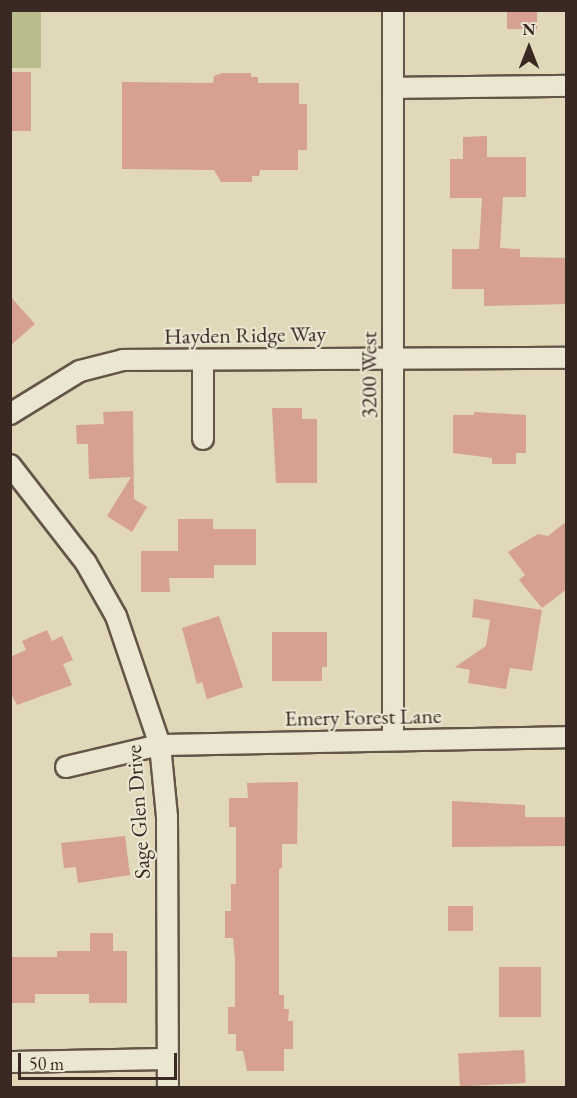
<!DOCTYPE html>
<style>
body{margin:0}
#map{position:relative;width:577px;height:1098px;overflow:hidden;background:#e0d8b9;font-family:"EB Garamond",serif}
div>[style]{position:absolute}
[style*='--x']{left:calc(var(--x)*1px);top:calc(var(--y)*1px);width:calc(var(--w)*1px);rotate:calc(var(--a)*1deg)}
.green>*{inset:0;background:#b8bd8b;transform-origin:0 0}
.building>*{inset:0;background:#d6a092;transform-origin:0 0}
.roads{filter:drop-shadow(2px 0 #645548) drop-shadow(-2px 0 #645548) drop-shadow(0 2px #645548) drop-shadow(0 -2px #645548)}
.street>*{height:20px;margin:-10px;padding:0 10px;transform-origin:10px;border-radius:10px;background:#ebe6d2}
span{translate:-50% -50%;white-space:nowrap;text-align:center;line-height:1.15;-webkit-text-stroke:4.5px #ebe6d2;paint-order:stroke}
.street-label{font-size:22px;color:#3a2923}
.frame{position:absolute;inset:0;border:12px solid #3a2923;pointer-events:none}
.north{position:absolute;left:499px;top:18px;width:60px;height:60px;-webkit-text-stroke:4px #ebe6d2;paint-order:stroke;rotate:0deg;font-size:16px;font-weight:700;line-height:24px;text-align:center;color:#3a2923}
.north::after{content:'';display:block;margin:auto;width:21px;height:27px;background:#3a2923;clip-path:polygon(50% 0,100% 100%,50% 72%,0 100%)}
.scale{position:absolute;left:18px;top:1053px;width:159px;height:27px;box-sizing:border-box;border:3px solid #3a2923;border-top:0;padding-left:8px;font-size:18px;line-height:21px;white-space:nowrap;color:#3a2923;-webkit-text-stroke:4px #ebe6d2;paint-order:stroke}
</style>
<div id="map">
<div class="green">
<div style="left:10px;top:11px;width:31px;height:57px"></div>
</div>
<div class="building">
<div style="left:507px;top:10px;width:30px;height:19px"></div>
<div style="left:10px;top:72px;width:21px;height:59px"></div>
<div style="clip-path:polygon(222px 73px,251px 73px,251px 77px,258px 77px,258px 83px,299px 83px,299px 104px,307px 104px,307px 150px,298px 150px,298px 170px,260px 170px,259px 176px,252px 176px,252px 182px,221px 182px,214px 170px,122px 169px,122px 82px,213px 83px,214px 76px)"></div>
<div style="clip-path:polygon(487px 136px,487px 157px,526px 157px,526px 197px,503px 197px,500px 248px,520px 249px,520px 257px,567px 258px,567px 304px,484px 306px,484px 289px,452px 289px,452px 249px,479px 249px,482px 198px,450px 198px,450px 159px,463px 159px,463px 137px)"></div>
<div style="clip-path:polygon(10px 296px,35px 324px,10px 346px)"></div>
<div style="clip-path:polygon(272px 408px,302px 408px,302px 419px,317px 419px,317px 483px,276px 483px)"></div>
<div style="clip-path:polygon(133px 411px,134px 499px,147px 507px,132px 532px,107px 516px,131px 477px,89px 479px,88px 444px,77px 444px,76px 425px,104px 424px,103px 412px)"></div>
<div style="clip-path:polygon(474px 412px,526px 415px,526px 453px,516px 453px,516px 464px,492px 464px,492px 458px,453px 453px,453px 415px,474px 415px)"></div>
<div style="clip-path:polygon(178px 519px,213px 519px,213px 529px,256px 529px,256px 565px,214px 565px,214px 578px,169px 578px,170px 592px,141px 592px,141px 551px,178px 551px)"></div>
<div style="clip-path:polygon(567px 521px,567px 589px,542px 608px,519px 580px,525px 575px,508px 552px,538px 534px,548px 536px)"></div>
<div style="clip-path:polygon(474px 599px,542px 610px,532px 671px,510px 668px,506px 689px,468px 683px,470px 670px,455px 667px,486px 646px,490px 620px,472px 617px)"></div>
<div style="clip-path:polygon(219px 616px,243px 687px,207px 699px,202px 682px,197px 684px,182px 628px)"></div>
<div style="clip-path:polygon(47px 630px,52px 641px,62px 636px,73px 660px,63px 664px,72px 685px,17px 705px,10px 692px,10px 657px,26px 650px,22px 641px)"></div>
<div style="clip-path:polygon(272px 632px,327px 632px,327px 667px,322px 667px,322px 681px,272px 681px)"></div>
<div style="clip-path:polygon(298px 782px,297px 844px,282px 844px,282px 868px,279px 869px,279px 995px,284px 995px,284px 1009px,289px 1009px,288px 1021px,293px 1021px,293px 1049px,284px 1049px,284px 1071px,247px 1071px,243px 1051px,236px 1051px,236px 1034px,228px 1034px,228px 1007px,235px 1007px,235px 958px,233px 938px,225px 938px,225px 911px,231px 911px,231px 884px,236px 884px,236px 827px,229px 827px,229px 798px,248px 798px,247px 783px)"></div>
<div style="clip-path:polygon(452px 801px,525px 805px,525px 817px,567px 817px,567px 846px,452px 847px)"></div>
<div style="clip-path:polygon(125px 836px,130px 875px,78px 883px,76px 867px,64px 868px,61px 843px)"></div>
<div style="left:448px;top:906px;width:25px;height:25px"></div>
<div style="clip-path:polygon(90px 933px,113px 933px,113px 951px,127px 951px,127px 1003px,89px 1003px,89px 994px,35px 994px,35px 1003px,10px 1003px,10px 957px,57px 957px,57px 951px,90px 951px)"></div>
<div style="left:499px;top:967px;width:42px;height:50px"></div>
<div style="left:524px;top:1050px;width:33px;height:66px;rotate:87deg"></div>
</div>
<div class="roads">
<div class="street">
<div style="--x:393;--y:10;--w:730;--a:90"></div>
<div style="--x:393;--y:88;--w:173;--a:-0.7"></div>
<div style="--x:203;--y:360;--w:79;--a:90"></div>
<div style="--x:10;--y:414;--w:82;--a:-31.6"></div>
<div style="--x:80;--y:371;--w:44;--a:-14.3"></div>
<div style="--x:123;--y:360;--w:443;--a:-0.3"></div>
<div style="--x:10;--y:465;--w:124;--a:52.2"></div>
<div style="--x:86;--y:563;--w:61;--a:60.5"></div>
<div style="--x:116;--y:616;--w:136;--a:71.2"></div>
<div style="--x:160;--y:745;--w:72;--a:84.4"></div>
<div style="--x:167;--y:817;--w:271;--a:89.8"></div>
<div style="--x:66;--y:767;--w:97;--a:-13.2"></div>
<div style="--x:160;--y:745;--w:406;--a:-1.1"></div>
<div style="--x:10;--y:1062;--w:158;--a:-1.1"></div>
</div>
</div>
<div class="street-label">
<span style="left:245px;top:335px;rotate:-1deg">Hayden Ridge Way</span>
<span style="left:369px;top:375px;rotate:-90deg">3200 West</span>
<span style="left:363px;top:717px;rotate:-1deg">Emery Forest Lane</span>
<span style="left:138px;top:812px;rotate:-94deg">Sage Glen Drive</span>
</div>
<div class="frame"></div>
<div class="north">N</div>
<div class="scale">50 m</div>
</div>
